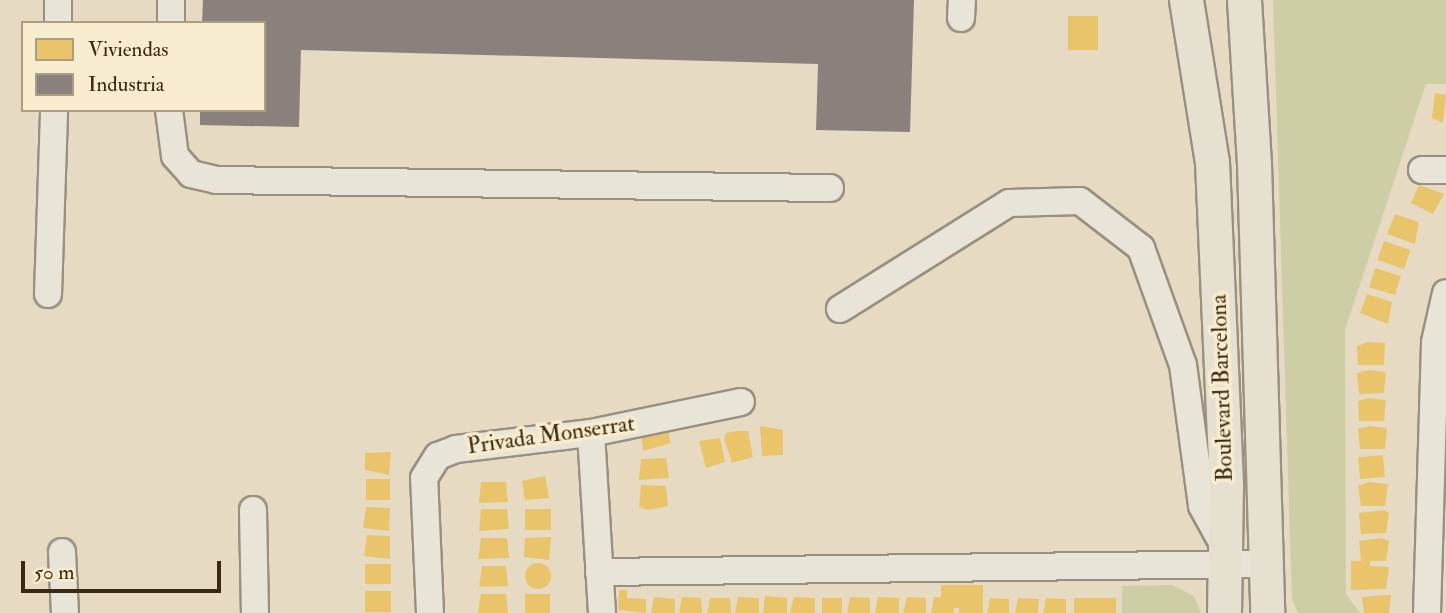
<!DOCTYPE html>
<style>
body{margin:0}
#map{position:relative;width:1446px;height:613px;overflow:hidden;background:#e6dbc2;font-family:"IM FELL Double Pica",serif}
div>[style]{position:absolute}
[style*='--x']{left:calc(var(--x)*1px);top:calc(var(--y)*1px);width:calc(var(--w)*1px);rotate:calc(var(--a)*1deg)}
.green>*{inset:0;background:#cdcea6}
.homes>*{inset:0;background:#e9c46a;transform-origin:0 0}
.round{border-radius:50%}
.industry>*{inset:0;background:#8a817c}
.roads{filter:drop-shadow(2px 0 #999080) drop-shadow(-2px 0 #999080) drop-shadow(0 2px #999080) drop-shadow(0 -2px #999080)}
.minor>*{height:26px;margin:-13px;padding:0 13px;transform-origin:13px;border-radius:13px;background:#e9e4d8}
.major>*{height:33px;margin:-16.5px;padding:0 16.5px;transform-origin:16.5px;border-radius:16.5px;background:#e6e0d1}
span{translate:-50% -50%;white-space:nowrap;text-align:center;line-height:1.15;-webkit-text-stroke:7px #f8ecce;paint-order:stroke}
.street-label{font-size:23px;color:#3a2813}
.legend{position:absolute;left:21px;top:21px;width:245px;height:91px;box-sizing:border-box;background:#f8ecce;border:2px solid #ac9e83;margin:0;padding:9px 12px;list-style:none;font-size:21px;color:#3a2813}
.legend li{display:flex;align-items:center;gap:14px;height:35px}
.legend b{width:35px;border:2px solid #ac9e83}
.scale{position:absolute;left:21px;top:561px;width:200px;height:32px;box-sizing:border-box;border:4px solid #3a2813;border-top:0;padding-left:9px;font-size:21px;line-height:24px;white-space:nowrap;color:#3a2813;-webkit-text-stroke:5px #f8ecce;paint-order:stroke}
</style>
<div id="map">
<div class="green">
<div style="clip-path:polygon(1273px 0,1446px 0,1446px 84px,1426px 84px,1345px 330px,1346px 594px,1360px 613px,1298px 613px,1292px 600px)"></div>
<div style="clip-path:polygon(1172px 585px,1194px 596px,1201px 613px,1122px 613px,1122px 586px)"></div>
</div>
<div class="homes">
<div style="left:1068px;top:16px;width:30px;height:34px"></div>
<div style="clip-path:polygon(1435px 93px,1446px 95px,1443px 123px,1432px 118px)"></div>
<div style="clip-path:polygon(1419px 185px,1444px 194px,1433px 214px,1411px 203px)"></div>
<div style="clip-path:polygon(1395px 214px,1419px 222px,1415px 244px,1387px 234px)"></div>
<div style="left:1384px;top:241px;width:28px;height:20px;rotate:19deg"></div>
<div style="left:1375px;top:268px;width:27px;height:20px;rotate:17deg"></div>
<div style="clip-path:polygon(1367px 294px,1392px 302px,1388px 324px,1360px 313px)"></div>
<div style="clip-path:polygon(1368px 342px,1385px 343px,1384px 365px,1358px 365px,1357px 346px)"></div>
<div style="clip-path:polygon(1368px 370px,1386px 372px,1384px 393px,1359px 394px,1357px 373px)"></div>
<div style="clip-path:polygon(1368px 398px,1386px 400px,1384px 421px,1359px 421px,1358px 401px)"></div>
<div style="clip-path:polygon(666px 424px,671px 443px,643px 451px,641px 430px)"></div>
<div style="clip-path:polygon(760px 426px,783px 430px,783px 455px,762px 456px)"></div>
<div style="clip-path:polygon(1369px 426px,1387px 428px,1385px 449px,1360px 449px,1358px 429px)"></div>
<div style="clip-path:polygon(736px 431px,748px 431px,753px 457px,732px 463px,724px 439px,726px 433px)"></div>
<div style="clip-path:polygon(720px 438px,725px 462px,706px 468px,699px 441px)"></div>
<div style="clip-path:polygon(391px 452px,389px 475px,365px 470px,365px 453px)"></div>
<div style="left:1383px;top:455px;width:22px;height:25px;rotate:85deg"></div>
<div style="clip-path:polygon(666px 458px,669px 478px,639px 480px,641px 459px)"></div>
<div style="clip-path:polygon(545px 476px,549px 498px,525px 500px,522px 481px)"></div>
<div style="left:366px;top:479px;width:24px;height:21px"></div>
<div style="clip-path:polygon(481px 482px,506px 482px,508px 502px,479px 503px)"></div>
<div style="clip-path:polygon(1369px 482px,1388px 484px,1385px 506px,1361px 506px,1358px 486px)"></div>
<div style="clip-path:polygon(641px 485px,666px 486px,668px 506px,648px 510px,639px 507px)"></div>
<div style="clip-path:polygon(366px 507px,390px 508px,389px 531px,363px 528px)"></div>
<div style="clip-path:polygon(481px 509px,507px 509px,509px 529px,479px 531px)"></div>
<div style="left:525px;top:509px;width:26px;height:21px"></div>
<div style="clip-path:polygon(1384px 510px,1389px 513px,1386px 533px,1361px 534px,1359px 513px)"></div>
<div style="clip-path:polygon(367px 535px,390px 536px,390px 559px,364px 556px)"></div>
<div style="clip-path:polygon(551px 537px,549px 560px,524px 557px,525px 538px)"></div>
<div style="clip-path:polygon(481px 538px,507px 538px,509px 558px,478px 559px)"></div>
<div style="clip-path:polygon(1381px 538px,1389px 541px,1386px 561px,1370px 561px,1370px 566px,1389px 567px,1386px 589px,1351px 590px,1351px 561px,1361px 561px,1359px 541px)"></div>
<div class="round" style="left:525px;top:563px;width:26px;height:26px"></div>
<div style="left:365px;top:564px;width:26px;height:20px"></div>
<div style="clip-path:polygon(482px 566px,506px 566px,508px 586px,479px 587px)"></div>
<div style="clip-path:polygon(941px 585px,983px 585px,983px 613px,959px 613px,959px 608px,954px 608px,954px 613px,931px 613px,934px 597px,941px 597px)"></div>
<div style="clip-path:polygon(619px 590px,627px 590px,627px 598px,646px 599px,646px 613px,618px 610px)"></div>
<div style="left:365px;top:591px;width:26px;height:21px"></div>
<div style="clip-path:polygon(481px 594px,506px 594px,508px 613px,478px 613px)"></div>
<div style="left:525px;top:594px;width:25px;height:19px"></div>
<div style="clip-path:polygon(1386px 595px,1391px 595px,1389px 613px,1364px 613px,1362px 597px)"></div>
<div style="clip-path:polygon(765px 596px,787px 598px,787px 613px,763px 613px)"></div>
<div style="clip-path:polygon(654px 597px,675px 599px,675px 613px,651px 613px)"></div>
<div style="clip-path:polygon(682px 597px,701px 598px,702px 613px,679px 613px)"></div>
<div style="clip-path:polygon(738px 597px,759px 598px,759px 613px,735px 613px)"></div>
<div style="clip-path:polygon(794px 597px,815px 598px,815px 613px,790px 613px)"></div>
<div style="clip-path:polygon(850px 597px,870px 598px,870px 613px,847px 613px)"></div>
<div style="clip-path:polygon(878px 597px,899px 598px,899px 613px,875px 613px)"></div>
<div style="clip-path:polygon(907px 597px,926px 598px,926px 613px,903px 613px)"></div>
<div style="clip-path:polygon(710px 598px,730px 598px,731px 613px,707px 613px)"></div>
<div style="left:822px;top:598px;width:20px;height:15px"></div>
<div style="clip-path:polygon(990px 598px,1009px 599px,1009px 613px,987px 613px)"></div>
<div style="clip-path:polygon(1018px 598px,1039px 599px,1038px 613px,1015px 613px)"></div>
<div style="clip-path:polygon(1046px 598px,1066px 599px,1066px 613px,1043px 613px)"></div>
<div style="left:1074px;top:598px;width:42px;height:15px"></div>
</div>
<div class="industry">
<div style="clip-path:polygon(203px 0,914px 0,910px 132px,816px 130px,818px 64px,301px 50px,299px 127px,200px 125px,200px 110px,264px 110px,264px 23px,202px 23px)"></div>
</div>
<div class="roads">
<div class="minor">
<div style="--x:961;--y:18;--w:18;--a:-87"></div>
<div style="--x:58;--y:23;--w:23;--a:-90"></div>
<div style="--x:171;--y:23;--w:23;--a:-90"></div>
<div style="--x:169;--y:110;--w:46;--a:82.6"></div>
<div style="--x:175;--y:156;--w:24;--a:48"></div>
<div style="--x:191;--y:174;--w:26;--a:13"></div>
<div style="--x:216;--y:180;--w:614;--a:0.75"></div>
<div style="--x:1422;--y:170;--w:24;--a:0"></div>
<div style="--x:48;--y:294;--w:184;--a:-88.1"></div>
<div style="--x:840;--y:309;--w:199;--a:-32.1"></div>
<div style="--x:1009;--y:203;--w:71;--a:-1.6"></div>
<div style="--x:1080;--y:201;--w:77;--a:37.6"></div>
<div style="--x:1141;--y:248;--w:124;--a:70.3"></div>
<div style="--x:1183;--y:365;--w:142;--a:82.3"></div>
<div style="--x:1202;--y:506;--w:46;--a:61.2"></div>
<div style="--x:591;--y:433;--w:180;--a:86.5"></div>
<div style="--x:253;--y:510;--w:103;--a:88.9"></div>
<div style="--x:62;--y:552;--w:61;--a:87.2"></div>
<div style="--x:599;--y:572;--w:667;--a:-0.69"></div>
<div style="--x:430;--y:613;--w:135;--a:-92.5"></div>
<div style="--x:424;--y:478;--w:26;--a:-58"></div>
<div style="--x:438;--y:456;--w:19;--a:-21"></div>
<div style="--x:456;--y:449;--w:136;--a:-6.8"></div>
<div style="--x:591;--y:433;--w:153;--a:-11.7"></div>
<div style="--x:1427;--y:613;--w:271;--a:-88.3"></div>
<div style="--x:1435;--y:342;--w:50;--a:-77.3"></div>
</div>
<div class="major">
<div style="--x:1186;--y:0;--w:164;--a:80.9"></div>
<div style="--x:1212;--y:162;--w:324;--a:87.5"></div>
<div style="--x:1226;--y:486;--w:127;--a:90.9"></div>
<div style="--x:1244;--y:0;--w:164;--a:86.5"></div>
<div style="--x:1254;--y:164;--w:449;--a:88.3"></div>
</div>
</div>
<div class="street-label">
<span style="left:1222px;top:388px;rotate:-92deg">Boulevard Barcelona</span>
<span style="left:551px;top:435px;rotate:-8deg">Privada Monserrat</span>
</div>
<ul class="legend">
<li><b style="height:19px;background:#e9c46a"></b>Viviendas</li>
<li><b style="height:19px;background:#8a817c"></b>Industria</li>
</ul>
<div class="scale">50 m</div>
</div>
